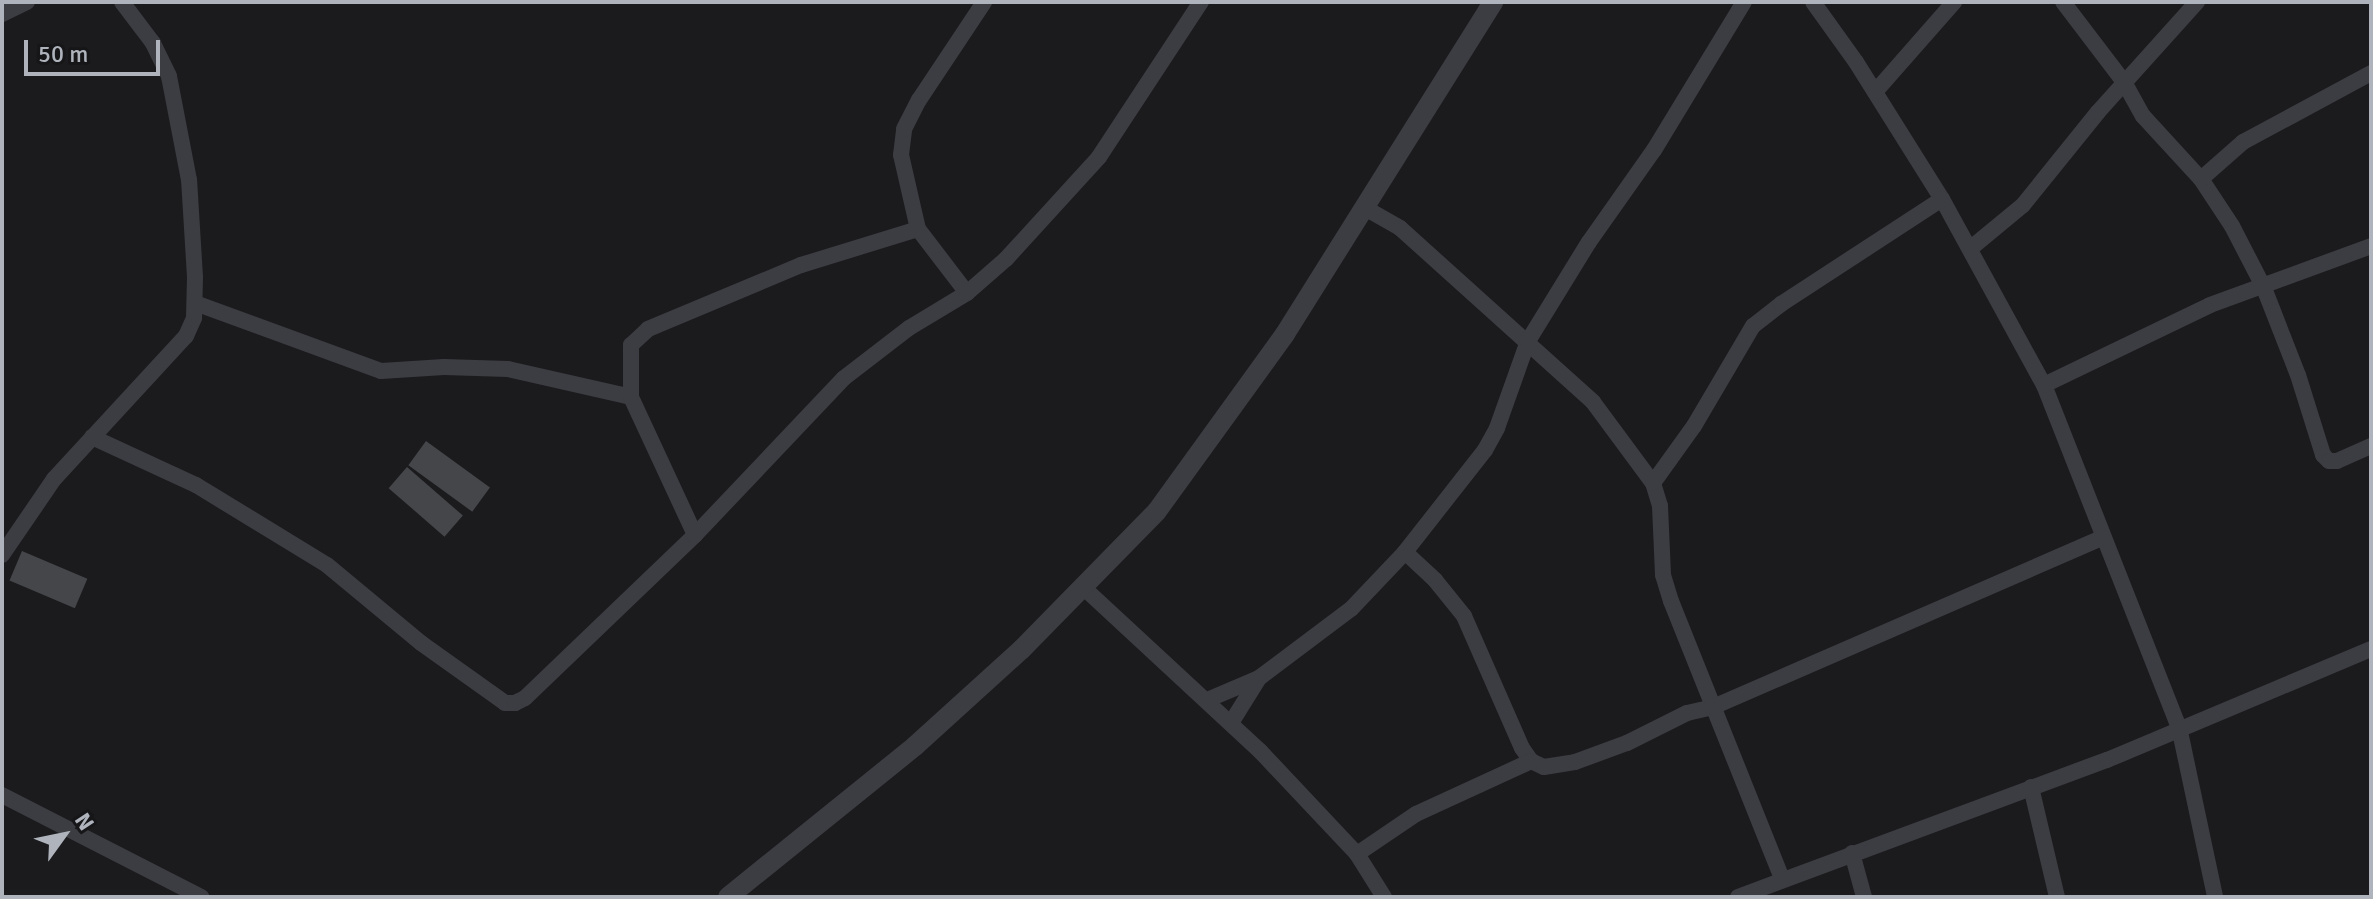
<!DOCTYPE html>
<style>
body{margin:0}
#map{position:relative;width:2373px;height:899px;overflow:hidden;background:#1b1b1d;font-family:Signika,sans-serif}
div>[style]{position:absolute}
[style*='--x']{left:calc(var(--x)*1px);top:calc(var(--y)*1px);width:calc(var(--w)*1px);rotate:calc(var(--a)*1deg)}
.building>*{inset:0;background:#45464a;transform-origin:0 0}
.minor>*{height:16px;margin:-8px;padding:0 8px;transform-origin:8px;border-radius:8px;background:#3c3d42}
.tertiary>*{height:20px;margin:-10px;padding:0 10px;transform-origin:10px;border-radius:10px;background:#3c3d42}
span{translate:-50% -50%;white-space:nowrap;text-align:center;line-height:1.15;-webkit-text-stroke:6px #161618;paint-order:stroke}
.frame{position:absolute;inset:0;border:4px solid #aeb3bc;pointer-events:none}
.north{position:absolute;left:24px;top:795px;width:80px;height:80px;-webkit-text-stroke:6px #161618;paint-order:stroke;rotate:57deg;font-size:22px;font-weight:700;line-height:32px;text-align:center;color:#aeb3bc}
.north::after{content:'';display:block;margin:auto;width:28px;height:36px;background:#aeb3bc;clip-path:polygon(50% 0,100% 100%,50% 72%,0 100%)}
.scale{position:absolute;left:24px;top:40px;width:136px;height:36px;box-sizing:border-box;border:4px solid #aeb3bc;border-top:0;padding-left:10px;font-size:24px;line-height:28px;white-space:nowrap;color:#aeb3bc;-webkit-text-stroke:6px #161618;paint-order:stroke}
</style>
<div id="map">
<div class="building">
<div style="left:426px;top:441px;width:79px;height:30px;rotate:36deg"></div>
<div style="left:407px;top:467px;width:74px;height:28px;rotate:41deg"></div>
<div style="left:22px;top:551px;width:71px;height:32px;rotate:23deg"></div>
</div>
<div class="minor">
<div style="--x:1813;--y:2;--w:74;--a:54.4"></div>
<div style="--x:1856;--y:62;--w:162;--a:57.9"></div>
<div style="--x:1942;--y:199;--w:212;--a:61.3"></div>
<div style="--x:2044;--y:385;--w:368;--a:68.5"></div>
<div style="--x:2179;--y:727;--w:174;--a:78"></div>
<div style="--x:2063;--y:2;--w:101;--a:52.7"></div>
<div style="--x:2124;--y:82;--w:39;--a:61"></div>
<div style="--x:2143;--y:116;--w:86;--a:47.4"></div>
<div style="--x:2201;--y:179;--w:56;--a:56.6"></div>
<div style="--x:2232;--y:226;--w:70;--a:62.7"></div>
<div style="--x:2264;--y:288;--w:93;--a:68.7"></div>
<div style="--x:2298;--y:375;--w:84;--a:72.6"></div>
<div style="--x:2323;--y:455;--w:8;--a:45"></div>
<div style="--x:2329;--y:461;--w:8;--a:0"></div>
<div style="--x:2337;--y:461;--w:37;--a:-24"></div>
<div style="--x:2;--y:14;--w:28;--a:-26"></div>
<div style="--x:1875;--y:92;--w:120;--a:-48.7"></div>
<div style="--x:2201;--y:179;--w:56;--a:-41.4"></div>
<div style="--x:2243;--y:142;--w:145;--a:-28.3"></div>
<div style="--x:1365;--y:208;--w:40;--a:29.7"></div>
<div style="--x:1400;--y:228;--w:260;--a:42"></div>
<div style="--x:1593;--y:402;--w:101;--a:53.5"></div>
<div style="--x:1653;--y:483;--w:24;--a:73"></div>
<div style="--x:1660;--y:506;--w:69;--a:87.5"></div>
<div style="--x:1663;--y:575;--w:27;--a:73"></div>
<div style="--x:1671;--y:601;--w:299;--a:68.2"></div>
<div style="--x:1971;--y:248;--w:67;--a:-39.6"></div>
<div style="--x:2023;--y:205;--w:119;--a:-51.1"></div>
<div style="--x:2098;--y:112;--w:148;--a:-48"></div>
<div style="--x:967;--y:293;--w:81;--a:-127.4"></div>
<div style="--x:918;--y:229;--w:76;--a:-102.9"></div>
<div style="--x:901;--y:155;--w:26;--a:-83"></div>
<div style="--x:904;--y:129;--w:33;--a:-63"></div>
<div style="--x:919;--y:100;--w:118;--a:-56.4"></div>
<div style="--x:195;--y:303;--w:198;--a:20.1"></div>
<div style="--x:381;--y:371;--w:63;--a:-3.6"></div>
<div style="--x:444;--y:367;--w:64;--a:1.8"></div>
<div style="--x:508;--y:369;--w:126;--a:12.8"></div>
<div style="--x:2044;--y:385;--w:184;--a:-25.7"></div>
<div style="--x:2210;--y:305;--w:171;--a:-20.1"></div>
<div style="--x:92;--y:437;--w:115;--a:24.8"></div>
<div style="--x:196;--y:485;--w:153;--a:31.4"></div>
<div style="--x:327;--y:565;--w:122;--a:39.7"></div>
<div style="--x:421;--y:643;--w:103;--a:35.5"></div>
<div style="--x:505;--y:703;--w:10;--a:0"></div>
<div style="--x:515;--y:703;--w:11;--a:-27"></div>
<div style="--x:525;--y:698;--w:236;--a:-43.8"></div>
<div style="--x:695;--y:535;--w:216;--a:-46.5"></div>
<div style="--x:844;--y:378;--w:82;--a:-37.6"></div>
<div style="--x:909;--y:328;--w:68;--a:-31.1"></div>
<div style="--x:967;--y:293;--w:52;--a:-41.1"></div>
<div style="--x:1006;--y:259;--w:138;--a:-47.6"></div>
<div style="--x:1099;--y:157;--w:186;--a:-56.7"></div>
<div style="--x:1653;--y:483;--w:70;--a:-54.3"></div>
<div style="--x:1694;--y:426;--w:116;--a:-59.5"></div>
<div style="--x:1753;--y:326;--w:36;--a:-38"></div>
<div style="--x:1781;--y:304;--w:192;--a:-33.1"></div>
<div style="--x:695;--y:535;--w:152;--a:-114.9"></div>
<div style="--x:631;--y:397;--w:52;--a:-90"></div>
<div style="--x:631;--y:345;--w:23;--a:-43"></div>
<div style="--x:648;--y:329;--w:166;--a:-22.7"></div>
<div style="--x:801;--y:265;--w:122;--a:-17.1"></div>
<div style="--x:1405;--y:552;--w:41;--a:43"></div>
<div style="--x:1435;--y:580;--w:46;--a:51.1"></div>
<div style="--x:1464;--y:616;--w:144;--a:66.3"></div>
<div style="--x:1522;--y:748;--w:16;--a:55"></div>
<div style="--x:1531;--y:761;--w:14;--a:25"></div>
<div style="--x:1544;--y:767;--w:31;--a:-9"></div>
<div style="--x:1575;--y:762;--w:55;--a:-20.1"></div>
<div style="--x:1627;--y:743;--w:67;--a:-26.6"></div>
<div style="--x:1687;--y:713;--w:27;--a:-13"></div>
<div style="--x:1713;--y:707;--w:424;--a:-23.5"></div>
<div style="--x:2;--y:555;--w:92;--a:-55.6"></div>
<div style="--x:54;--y:479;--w:195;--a:-47.3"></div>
<div style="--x:186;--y:336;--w:20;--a:-66"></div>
<div style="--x:194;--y:318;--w:41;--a:-88.6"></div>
<div style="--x:195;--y:277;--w:97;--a:-93.5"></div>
<div style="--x:189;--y:180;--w:106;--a:-100.9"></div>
<div style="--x:169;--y:76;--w:37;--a:-116"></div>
<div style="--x:153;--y:43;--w:51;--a:-127.1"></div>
<div style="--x:1084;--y:588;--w:240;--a:42.8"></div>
<div style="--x:1260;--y:751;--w:141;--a:46.7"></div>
<div style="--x:1357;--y:854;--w:51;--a:57.9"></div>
<div style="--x:1207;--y:700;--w:56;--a:-22.9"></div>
<div style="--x:1259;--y:678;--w:115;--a:-36.9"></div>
<div style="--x:1351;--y:609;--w:79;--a:-46.5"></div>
<div style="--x:1405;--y:552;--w:130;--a:-51.9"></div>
<div style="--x:1485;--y:450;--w:25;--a:-61"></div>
<div style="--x:1497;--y:428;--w:92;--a:-70.4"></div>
<div style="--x:1528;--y:341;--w:116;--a:-58.4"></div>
<div style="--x:1589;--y:242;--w:113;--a:-54.8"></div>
<div style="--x:1654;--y:150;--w:173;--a:-58.7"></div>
<div style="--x:1231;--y:723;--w:53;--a:-58.1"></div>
<div style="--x:2031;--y:787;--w:113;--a:76.7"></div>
<div style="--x:2;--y:795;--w:224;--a:27.1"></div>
<div style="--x:1852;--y:853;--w:46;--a:74.7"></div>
<div style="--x:1357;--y:854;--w:71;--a:-34.1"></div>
<div style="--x:1416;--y:814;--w:127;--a:-24.7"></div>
<div style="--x:1738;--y:897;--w:394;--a:-20.4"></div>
<div style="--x:2107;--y:760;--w:286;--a:-22.8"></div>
</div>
<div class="tertiary">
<div style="--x:728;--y:897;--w:240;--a:-38.9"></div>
<div style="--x:915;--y:746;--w:143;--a:-42.2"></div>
<div style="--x:1021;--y:650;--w:194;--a:-45.6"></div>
<div style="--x:1157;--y:511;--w:218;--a:-54.1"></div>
<div style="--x:1285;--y:334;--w:392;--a:-57.9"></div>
</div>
<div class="frame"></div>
<div class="north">N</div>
<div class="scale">50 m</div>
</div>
